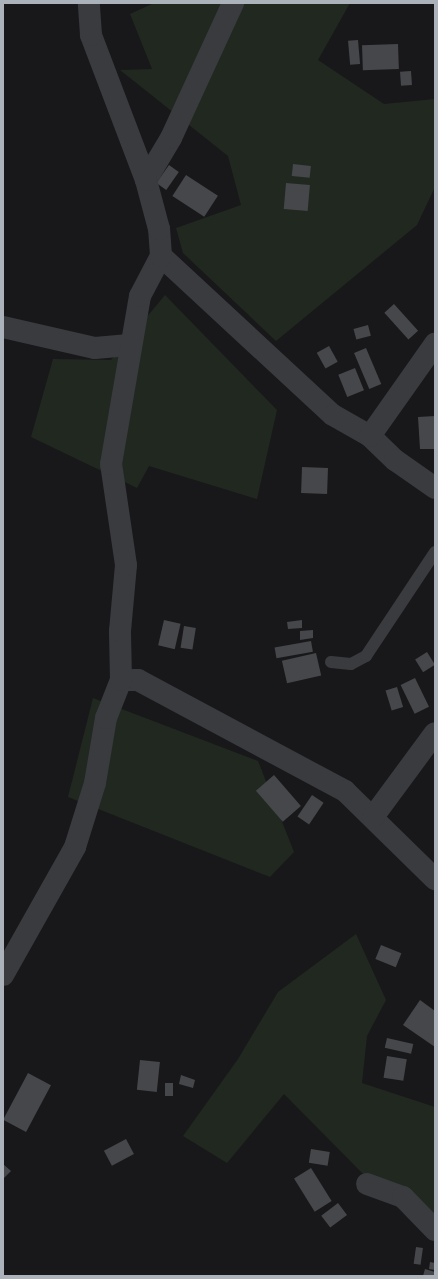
<!DOCTYPE html>
<style>
body{margin:0}
#map{position:relative;width:438px;height:1279px;overflow:hidden;background:#18181a;font-family:"DM Sans",sans-serif}
div>[style]{position:absolute}
[style*='--x']{left:calc(var(--x)*1px);top:calc(var(--y)*1px);width:calc(var(--w)*1px);rotate:calc(var(--a)*1deg)}
.green>*{inset:0;background:#202820}
.building>*{inset:0;background:#45474a;transform-origin:0 0}
.service>*{height:12px;margin:-6px;padding:0 6px;transform-origin:6px;border-radius:6px;background:#393b3f}
.minor>*{height:22px;margin:-11px;padding:0 11px;transform-origin:11px;border-radius:11px;background:#393b3f}
span{translate:-50% -50%;white-space:nowrap;text-align:center;line-height:1.15;-webkit-text-stroke:4px #131315;paint-order:stroke}
.frame{position:absolute;inset:0;border:4px solid #abb2b9;pointer-events:none}
</style>
<div id="map">
<div class="green">
<div style="clip-path:polygon(154px 3px,350px 3px,318px 60px,384px 104px,435px 99px,435px 187px,417px 225px,276px 341px,183px 253px,176px 228px,241px 205px,228px 156px,120px 70px,152px 69px,130px 14px)"></div>
<div style="clip-path:polygon(165px 295px,277px 410px,257px 499px,149px 466px,137px 488px,31px 437px,53px 359px,111px 360px)"></div>
<div style="clip-path:polygon(93px 698px,258px 761px,294px 852px,270px 877px,68px 797px)"></div>
<div style="clip-path:polygon(356px 934px,386px 1000px,367px 1036px,362px 1083px,435px 1107px,435px 1225px,371px 1182px,284px 1094px,227px 1163px,183px 1136px,238px 1059px,278px 992px)"></div>
</div>
<div class="building">
<div style="left:358px;top:40px;width:24px;height:10px;rotate:85deg"></div>
<div style="left:398px;top:44px;width:25px;height:36px;rotate:88deg"></div>
<div style="left:411px;top:71px;width:14px;height:11px;rotate:86deg"></div>
<div style="left:293px;top:164px;width:18px;height:12px;rotate:6deg"></div>
<div style="left:169px;top:165px;width:12px;height:22px;rotate:35deg"></div>
<div style="left:186px;top:175px;width:38px;height:25px;rotate:33deg"></div>
<div style="left:286px;top:183px;width:24px;height:26px;rotate:5deg"></div>
<div style="left:394px;top:304px;width:36px;height:13px;rotate:48deg"></div>
<div style="left:368px;top:325px;width:11px;height:15px;rotate:75deg"></div>
<div style="left:329px;top:346px;width:18px;height:14px;rotate:61deg"></div>
<div style="left:366px;top:348px;width:39px;height:13px;rotate:67deg"></div>
<div style="left:355px;top:368px;width:24px;height:18px;rotate:68deg"></div>
<div style="clip-path:polygon(435px 416px,435px 449px,420px 449px,418px 417px)"></div>
<div style="left:302px;top:467px;width:26px;height:26px;rotate:2deg"></div>
<div style="left:164px;top:620px;width:17px;height:26px;rotate:13deg"></div>
<div style="clip-path:polygon(302px 620px,302px 628px,288px 629px,287px 622px)"></div>
<div style="left:184px;top:626px;width:12px;height:22px;rotate:9deg"></div>
<div style="clip-path:polygon(313px 630px,313px 638px,300px 640px,300px 631px)"></div>
<div style="left:311px;top:641px;width:11px;height:37px;rotate:80deg"></div>
<div style="left:427px;top:652px;width:15px;height:14px;rotate:58deg"></div>
<div style="left:316px;top:653px;width:23px;height:35px;rotate:77deg"></div>
<div style="left:415px;top:678px;width:32px;height:16px;rotate:64deg"></div>
<div style="left:397px;top:687px;width:21px;height:12px;rotate:73deg"></div>
<div style="left:274px;top:775px;width:41px;height:24px;rotate:49deg"></div>
<div style="left:312px;top:795px;width:14px;height:26px;rotate:34deg"></div>
<div style="left:381px;top:945px;width:22px;height:15px;rotate:22deg"></div>
<div style="clip-path:polygon(420px 1000px,435px 1011px,435px 1047px,403px 1025px)"></div>
<div style="left:387px;top:1038px;width:27px;height:10px;rotate:13deg"></div>
<div style="left:387px;top:1056px;width:20px;height:22px;rotate:9deg"></div>
<div style="left:140px;top:1060px;width:20px;height:30px;rotate:6deg"></div>
<div style="left:28px;top:1073px;width:26px;height:53px;rotate:28deg"></div>
<div style="clip-path:polygon(181px 1075px,195px 1080px,193px 1088px,179px 1084px)"></div>
<div style="left:165px;top:1083px;width:8px;height:13px"></div>
<div style="left:126px;top:1139px;width:17px;height:25px;rotate:62deg"></div>
<div style="left:311px;top:1149px;width:19px;height:14px;rotate:9deg"></div>
<div style="clip-path:polygon(3px 1164px,11px 1171px,3px 1179px)"></div>
<div style="left:311px;top:1168px;width:39px;height:20px;rotate:58deg"></div>
<div style="left:338px;top:1203px;width:15px;height:21px;rotate:53deg"></div>
<div style="left:416px;top:1247px;width:7px;height:17px;rotate:8deg"></div>
<div style="clip-path:polygon(430px 1262px,435px 1263px,435px 1270px,429px 1269px)"></div>
<div style="clip-path:polygon(425px 1269px,435px 1272px,435px 1276px,423px 1276px)"></div>
</div>
<div class="service">
<div style="--x:331;--y:662;--w:20;--a:6"></div>
<div style="--x:351;--y:664;--w:17;--a:-28"></div>
<div style="--x:366;--y:656;--w:125;--a:-56.4"></div>
</div>
<div class="minor">
<div style="--x:146;--y:180;--w:49;--a:-59.2"></div>
<div style="--x:171;--y:138;--w:149;--a:-65.3"></div>
<div style="--x:161;--y:256;--w:234;--a:42.8"></div>
<div style="--x:333;--y:415;--w:43;--a:29.6"></div>
<div style="--x:370;--y:436;--w:35;--a:44"></div>
<div style="--x:395;--y:460;--w:49;--a:35"></div>
<div style="--x:3;--y:327;--w:94;--a:12.9"></div>
<div style="--x:95;--y:348;--w:34;--a:-5"></div>
<div style="--x:370;--y:436;--w:113;--a:-54.8"></div>
<div style="--x:121;--y:680;--w:17;--a:0"></div>
<div style="--x:138;--y:680;--w:235;--a:28.2"></div>
<div style="--x:345;--y:791;--w:126;--a:44.4"></div>
<div style="--x:373;--y:817;--w:104;--a:-53.6"></div>
<div style="--x:3;--y:975;--w:147;--a:-60.6"></div>
<div style="--x:75;--y:847;--w:67;--a:-72.6"></div>
<div style="--x:95;--y:783;--w:66;--a:-80.4"></div>
<div style="--x:106;--y:718;--w:41;--a:-68.5"></div>
<div style="--x:121;--y:680;--w:49;--a:-91.2"></div>
<div style="--x:120;--y:631;--w:66;--a:-84.8"></div>
<div style="--x:126;--y:565;--w:102;--a:-98.4"></div>
<div style="--x:111;--y:464;--w:170;--a:-80.2"></div>
<div style="--x:140;--y:296;--w:45;--a:-62.3"></div>
<div style="--x:161;--y:256;--w:27;--a:-94"></div>
<div style="--x:159;--y:229;--w:51;--a:-104.9"></div>
<div style="--x:146;--y:180;--w:155;--a:-110.8"></div>
<div style="--x:91;--y:35;--w:32;--a:-94"></div>
<div style="--x:367;--y:1184;--w:38;--a:20"></div>
<div style="--x:403;--y:1197;--w:46;--a:45.9"></div>
</div>
<div class="frame"></div>
</div>
